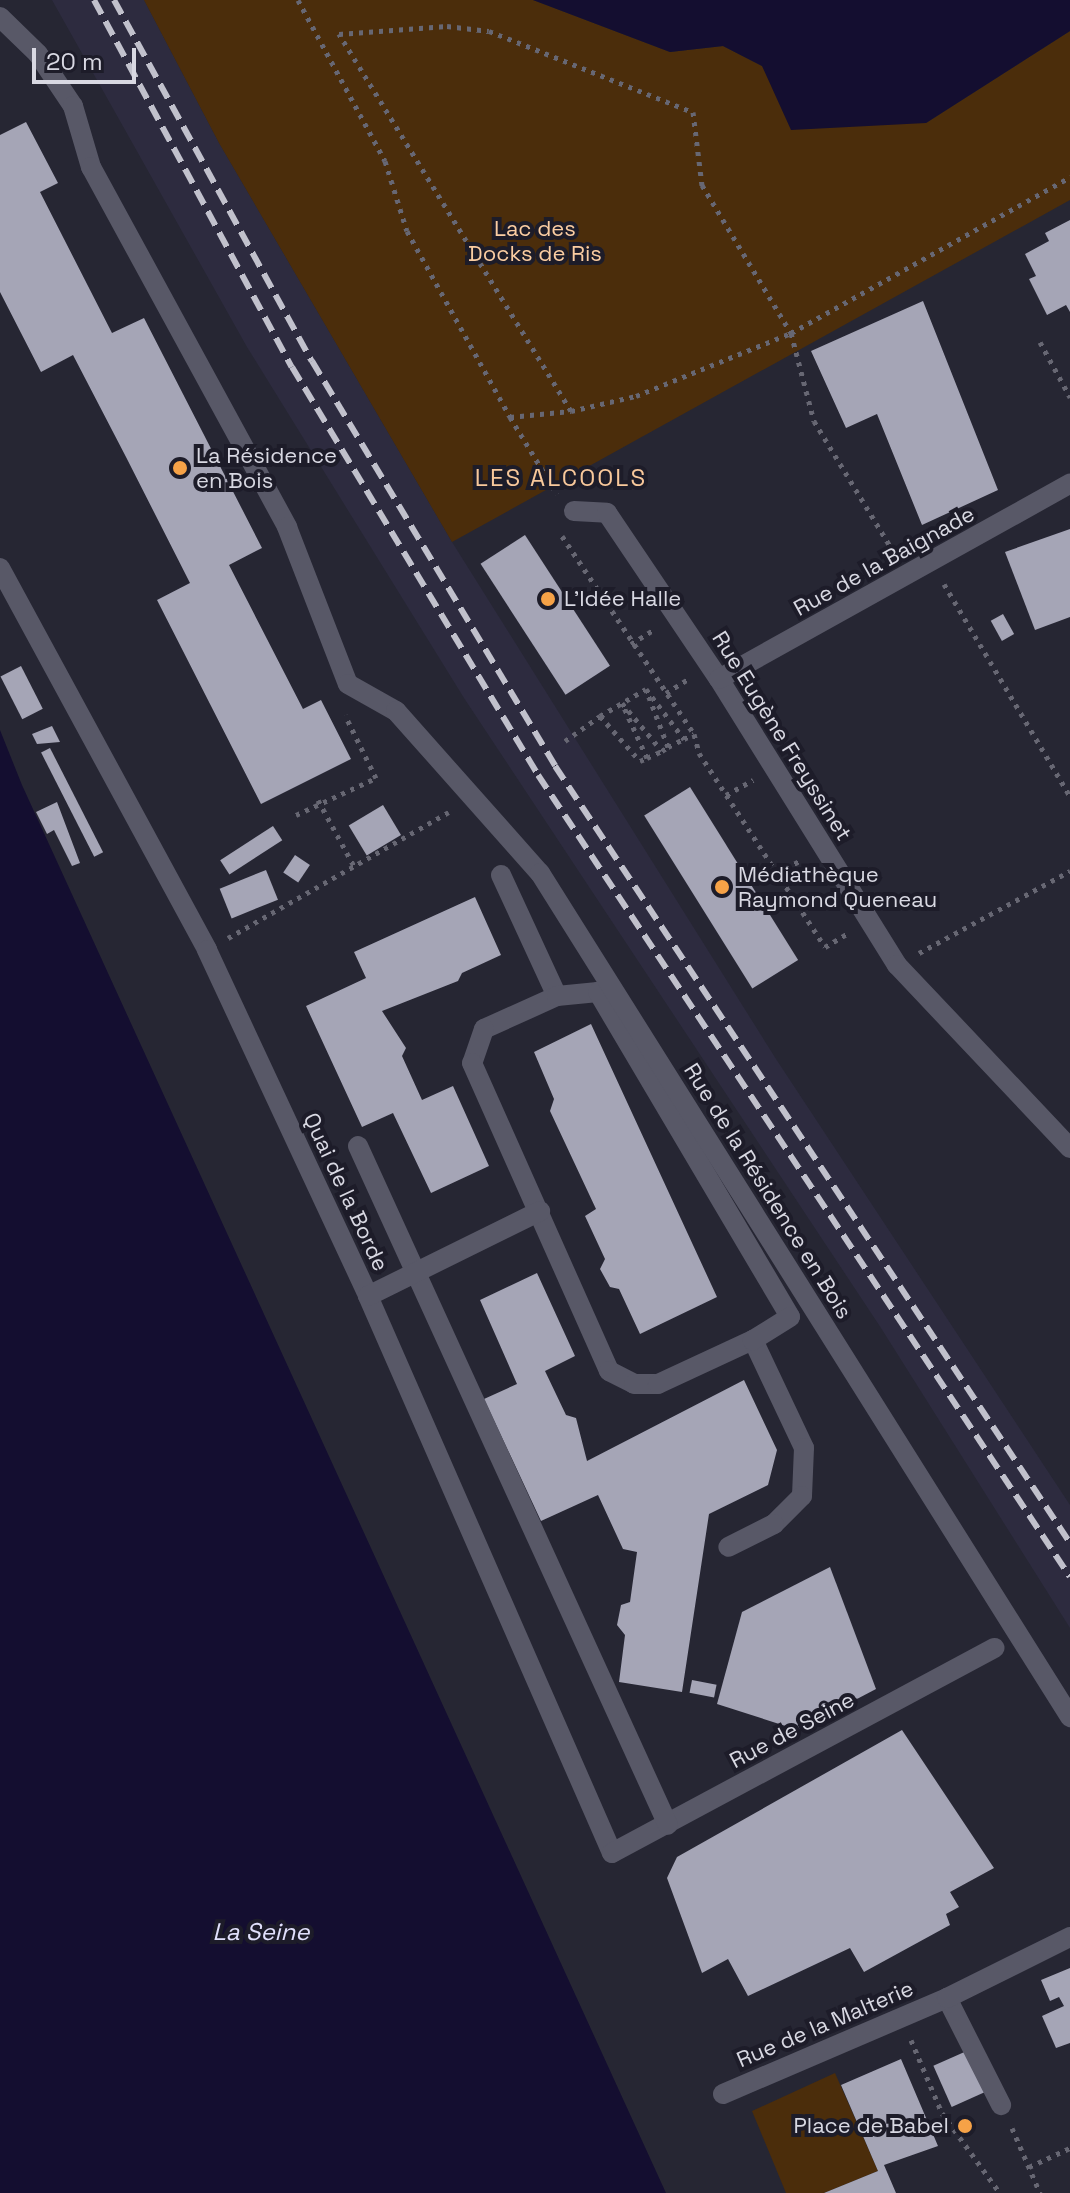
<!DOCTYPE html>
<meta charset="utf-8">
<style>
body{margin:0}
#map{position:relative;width:1070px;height:2193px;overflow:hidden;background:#262633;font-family:"Space Grotesk",sans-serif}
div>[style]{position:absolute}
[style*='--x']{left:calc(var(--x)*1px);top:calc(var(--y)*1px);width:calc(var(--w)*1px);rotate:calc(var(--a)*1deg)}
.built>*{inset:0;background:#2d2b3f}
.green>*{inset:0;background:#4b2d0b}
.water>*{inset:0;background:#140e30}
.building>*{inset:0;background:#a5a5b6;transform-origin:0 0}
.path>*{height:5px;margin-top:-2.5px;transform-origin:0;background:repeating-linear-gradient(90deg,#676773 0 4px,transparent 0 10px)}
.service>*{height:20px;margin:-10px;padding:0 10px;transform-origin:10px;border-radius:10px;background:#585867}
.minor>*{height:20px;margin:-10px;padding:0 10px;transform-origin:10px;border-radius:10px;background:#585867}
.rail>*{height:6px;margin-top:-3px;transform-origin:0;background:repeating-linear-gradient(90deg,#c1c1cc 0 16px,transparent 0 24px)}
.dots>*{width:22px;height:22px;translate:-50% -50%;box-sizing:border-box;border:4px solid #1d1c29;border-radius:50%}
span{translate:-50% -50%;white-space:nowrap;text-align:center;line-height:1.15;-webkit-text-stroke:8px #1d1c29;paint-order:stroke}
.park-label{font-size:22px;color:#fbcda2}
.poi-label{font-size:22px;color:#d8d8e2}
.left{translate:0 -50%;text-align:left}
.right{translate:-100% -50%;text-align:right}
.street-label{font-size:22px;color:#d8d8e2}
.neighbourhood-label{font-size:24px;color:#f8c89b;letter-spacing:2px}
.water-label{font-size:24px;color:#e0dffb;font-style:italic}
.scale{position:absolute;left:32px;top:48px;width:104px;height:36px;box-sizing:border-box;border:4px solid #d8d8e2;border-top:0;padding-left:10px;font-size:24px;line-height:28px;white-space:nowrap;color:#d8d8e2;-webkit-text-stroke:6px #1d1c29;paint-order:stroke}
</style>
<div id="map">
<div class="built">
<div style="clip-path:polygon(52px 0,144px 0,219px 143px,452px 542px,776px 1059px,1070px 1505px,1070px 1628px,881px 1328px,464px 698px,247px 347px)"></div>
</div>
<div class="green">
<div style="clip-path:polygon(144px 0,533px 0,670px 52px,723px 46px,762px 66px,926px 123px,1070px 31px,1070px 200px,452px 542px,219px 143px)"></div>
<div style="clip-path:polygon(835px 2073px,878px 2171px,824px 2193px,786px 2193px,752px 2111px)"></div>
</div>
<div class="water">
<div style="clip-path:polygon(533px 0,1070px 0,1070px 31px,926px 123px,791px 130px,762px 66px,723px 46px,670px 52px)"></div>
<div style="clip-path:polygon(0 730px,22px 785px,666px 2193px,0 2193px)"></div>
</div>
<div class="building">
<div style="clip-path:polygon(26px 122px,58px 183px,40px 192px,112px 333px,144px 318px,262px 548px,229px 565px,303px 709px,321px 700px,351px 759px,261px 804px,157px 600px,190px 583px,126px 457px,73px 355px,41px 372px,0 292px,0 135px)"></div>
<div style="clip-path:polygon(1070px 220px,1070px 312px,1066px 305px,1047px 315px,1029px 279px,1036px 276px,1025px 254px,1049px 241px,1045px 233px)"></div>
<div style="clip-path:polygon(923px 301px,998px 490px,922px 525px,877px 414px,846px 428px,811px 351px)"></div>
<div style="clip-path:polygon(1070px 529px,1070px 617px,1035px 630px,1005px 552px)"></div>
<div style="left:525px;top:535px;width:156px;height:53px;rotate:57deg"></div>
<div style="left:1003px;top:614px;width:23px;height:14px;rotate:61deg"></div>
<div style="left:21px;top:666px;width:48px;height:23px;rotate:63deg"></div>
<div style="clip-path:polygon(52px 726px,60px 742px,37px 744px,32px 734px)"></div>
<div style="left:50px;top:748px;width:117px;height:10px;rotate:63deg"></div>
<div style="left:690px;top:787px;width:204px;height:54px;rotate:58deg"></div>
<div style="clip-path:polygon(57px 802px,80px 863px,72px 866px,54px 830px,47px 834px,36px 812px)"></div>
<div style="left:383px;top:805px;width:35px;height:40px;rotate:59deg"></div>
<div style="left:273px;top:826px;width:17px;height:63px;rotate:57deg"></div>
<div style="left:295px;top:855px;width:18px;height:21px;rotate:34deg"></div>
<div style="left:266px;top:870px;width:32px;height:50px;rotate:68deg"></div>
<div style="clip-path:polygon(475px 897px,501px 955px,462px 973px,458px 981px,382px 1011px,406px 1048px,402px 1056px,422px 1100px,453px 1086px,489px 1166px,431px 1193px,393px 1113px,362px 1127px,306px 1006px,366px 978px,354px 952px)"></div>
<div style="clip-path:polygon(591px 1024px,717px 1297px,640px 1334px,619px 1289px,610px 1287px,600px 1269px,605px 1259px,585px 1216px,596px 1209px,550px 1111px,554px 1099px,534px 1052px)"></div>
<div style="clip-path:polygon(537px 1273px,575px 1356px,545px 1371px,566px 1415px,576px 1418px,587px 1461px,744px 1380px,777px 1450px,768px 1485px,709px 1514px,682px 1692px,619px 1682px,625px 1635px,617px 1625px,621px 1605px,630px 1602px,637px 1552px,623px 1549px,598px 1495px,541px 1521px,484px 1399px,517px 1384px,480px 1300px)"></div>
<div style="clip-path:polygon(830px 1567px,876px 1689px,798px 1730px,717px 1704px,742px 1612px)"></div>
<div style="left:692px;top:1680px;width:25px;height:13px;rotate:11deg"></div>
<div style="clip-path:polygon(902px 1730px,994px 1868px,950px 1892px,959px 1907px,946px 1914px,950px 1925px,864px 1972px,850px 1948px,748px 1996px,728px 1959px,702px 1973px,667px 1878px,677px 1857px)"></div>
<div style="clip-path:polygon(1070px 1968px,1070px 2043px,1056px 2048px,1042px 2016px,1064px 2006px,1059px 1997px,1050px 2001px,1041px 1980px)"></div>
<div style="left:969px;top:2050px;width:45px;height:39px;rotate:66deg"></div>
<div style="clip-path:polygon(901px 2059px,938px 2146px,884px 2165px,896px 2193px,824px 2193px,878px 2171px,841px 2085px)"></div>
</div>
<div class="path">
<div style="--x:298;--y:0;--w:183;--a:61.6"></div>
<div style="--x:385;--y:161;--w:73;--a:72.6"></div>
<div style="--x:407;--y:231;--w:213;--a:61"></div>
<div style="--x:510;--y:417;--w:61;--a:-5.6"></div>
<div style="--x:571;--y:411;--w:67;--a:-13"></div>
<div style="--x:636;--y:396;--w:167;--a:-22.1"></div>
<div style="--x:791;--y:333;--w:320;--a:-29.2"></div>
<div style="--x:1040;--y:342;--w:63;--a:61.4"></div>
<div style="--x:571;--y:411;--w:443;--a:-121.6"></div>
<div style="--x:339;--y:34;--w:108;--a:-4.2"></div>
<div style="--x:447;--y:26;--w:42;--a:6.8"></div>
<div style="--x:489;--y:31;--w:219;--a:21.7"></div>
<div style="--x:693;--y:112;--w:74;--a:83"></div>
<div style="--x:702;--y:185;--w:173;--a:59"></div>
<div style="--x:791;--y:333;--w:91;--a:75.4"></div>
<div style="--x:814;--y:421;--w:146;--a:58.7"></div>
<div style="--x:890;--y:546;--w:8;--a:23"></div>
<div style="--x:510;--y:417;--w:90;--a:58.6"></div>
<div style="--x:562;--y:536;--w:238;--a:56.3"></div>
<div style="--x:694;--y:734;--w:20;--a:75"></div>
<div style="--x:699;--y:753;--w:231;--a:57"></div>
<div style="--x:825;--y:947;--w:26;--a:-31"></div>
<div style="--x:944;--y:584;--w:247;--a:59.3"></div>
<div style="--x:631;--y:644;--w:26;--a:-32"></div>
<div style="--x:666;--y:693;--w:26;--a:-32"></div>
<div style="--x:600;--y:716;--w:53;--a:-30.4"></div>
<div style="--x:565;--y:741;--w:43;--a:-35.5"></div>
<div style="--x:600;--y:716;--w:60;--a:48.4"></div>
<div style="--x:640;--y:761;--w:8;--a:-23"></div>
<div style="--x:647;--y:758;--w:60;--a:-114.4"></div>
<div style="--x:622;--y:703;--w:62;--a:50.2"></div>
<div style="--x:662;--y:751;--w:7;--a:-34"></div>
<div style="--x:668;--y:747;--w:62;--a:-110.8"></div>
<div style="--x:646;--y:689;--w:63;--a:52.8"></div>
<div style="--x:684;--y:739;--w:11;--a:-27"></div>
<div style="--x:668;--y:747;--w:18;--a:-27"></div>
<div style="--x:647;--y:758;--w:17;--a:-25"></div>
<div style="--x:726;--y:795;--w:31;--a:-29"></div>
<div style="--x:318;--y:800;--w:75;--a:61.4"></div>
<div style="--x:296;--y:815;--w:88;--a:-24.8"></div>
<div style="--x:376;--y:778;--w:70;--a:-116.2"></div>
<div style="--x:777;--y:873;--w:27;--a:-28"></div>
<div style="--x:228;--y:938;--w:254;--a:-29.7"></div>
<div style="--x:919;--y:953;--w:172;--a:-28.5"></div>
<div style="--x:911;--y:2040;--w:79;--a:67"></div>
<div style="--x:942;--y:2113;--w:99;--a:54.1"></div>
<div style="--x:1012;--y:2128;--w:71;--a:66.7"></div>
<div style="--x:1029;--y:2167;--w:45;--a:-24.9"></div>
</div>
<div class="service">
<div style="--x:0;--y:17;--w:53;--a:44.2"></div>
<div style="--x:38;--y:54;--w:63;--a:56.1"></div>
<div style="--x:73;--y:106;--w:64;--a:73.6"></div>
<div style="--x:91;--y:167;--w:410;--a:61.4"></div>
<div style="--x:287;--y:527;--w:168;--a:68.8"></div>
<div style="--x:348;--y:684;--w:55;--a:29.4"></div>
<div style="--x:0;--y:568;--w:434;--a:61.5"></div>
<div style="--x:207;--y:950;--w:382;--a:65"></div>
<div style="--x:368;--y:1296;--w:608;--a:66.34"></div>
<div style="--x:612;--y:1853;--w:434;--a:-28.2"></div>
<div style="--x:501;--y:875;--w:133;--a:65.2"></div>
<div style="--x:557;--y:996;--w:80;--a:155.7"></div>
<div style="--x:484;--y:1029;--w:36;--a:109"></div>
<div style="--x:472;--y:1063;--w:337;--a:66"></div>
<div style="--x:609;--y:1371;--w:28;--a:27"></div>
<div style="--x:634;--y:1384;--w:24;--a:0"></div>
<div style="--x:658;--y:1384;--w:105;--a:-24.9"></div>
<div style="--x:753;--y:1340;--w:119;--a:64.7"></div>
<div style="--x:804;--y:1448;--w:48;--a:92.4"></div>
<div style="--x:802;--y:1496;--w:40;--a:135"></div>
<div style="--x:774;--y:1524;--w:51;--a:153.4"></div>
<div style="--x:557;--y:996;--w:41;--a:-5.6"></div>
<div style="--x:598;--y:992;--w:377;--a:59.4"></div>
<div style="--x:790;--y:1317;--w:44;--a:148.1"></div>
<div style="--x:358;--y:1146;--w:746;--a:65.46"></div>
<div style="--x:368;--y:1296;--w:192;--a:-26.3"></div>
</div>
<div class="minor">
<div style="--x:574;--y:511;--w:33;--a:3"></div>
<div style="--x:607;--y:513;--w:200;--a:56"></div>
<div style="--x:719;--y:679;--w:337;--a:58.1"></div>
<div style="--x:897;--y:965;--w:252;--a:46.6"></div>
<div style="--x:719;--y:679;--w:402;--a:-29.1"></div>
<div style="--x:396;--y:711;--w:217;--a:48.4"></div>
<div style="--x:540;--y:873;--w:997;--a:57.87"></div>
<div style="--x:947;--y:1998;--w:120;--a:63.2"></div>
<div style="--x:723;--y:2094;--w:244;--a:-23.2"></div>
<div style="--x:947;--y:1998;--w:137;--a:-26.4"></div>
</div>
<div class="rail">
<div style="--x:94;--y:0;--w:417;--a:61.7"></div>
<div style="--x:292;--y:367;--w:476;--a:58.9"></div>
<div style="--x:538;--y:775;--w:962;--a:56.44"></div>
<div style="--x:114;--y:0;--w:412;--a:61.3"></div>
<div style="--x:312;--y:361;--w:472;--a:59"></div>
<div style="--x:555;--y:766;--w:932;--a:56.46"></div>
</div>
<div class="dots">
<div style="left:180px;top:468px;background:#f6a247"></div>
<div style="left:548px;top:599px;background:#f6a247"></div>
<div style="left:722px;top:887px;background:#f6a247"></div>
<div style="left:965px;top:2126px;background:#f6a247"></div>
</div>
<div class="park-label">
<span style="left:535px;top:241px">Lac des<br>Docks de Ris</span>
</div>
<div class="poi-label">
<span class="left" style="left:196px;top:468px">La Résidence<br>en Bois</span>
<span class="left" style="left:564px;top:599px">L'Idée Halle</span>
<span class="left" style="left:738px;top:887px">Médiathèque<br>Raymond Queneau</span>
<span class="right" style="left:949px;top:2126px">Place de Babel</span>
</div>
<div class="street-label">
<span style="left:884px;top:561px;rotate:-29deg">Rue de la Baignade</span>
<span style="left:782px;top:736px;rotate:58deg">Rue Eugène Freyssinet</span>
<span style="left:768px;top:1191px;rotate:58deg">Rue de la Résidence en Bois</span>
<span style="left:346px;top:1192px;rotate:65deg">Quai de la Borde</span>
<span style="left:792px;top:1730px;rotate:-28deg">Rue de Seine</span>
<span style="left:825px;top:2024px;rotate:-23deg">Rue de la Malterie</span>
</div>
<div class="neighbourhood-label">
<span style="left:561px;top:478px">LES ALCOOLS</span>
</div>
<div class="water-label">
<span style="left:261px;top:1932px">La Seine</span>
</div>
<div class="scale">20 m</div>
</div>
